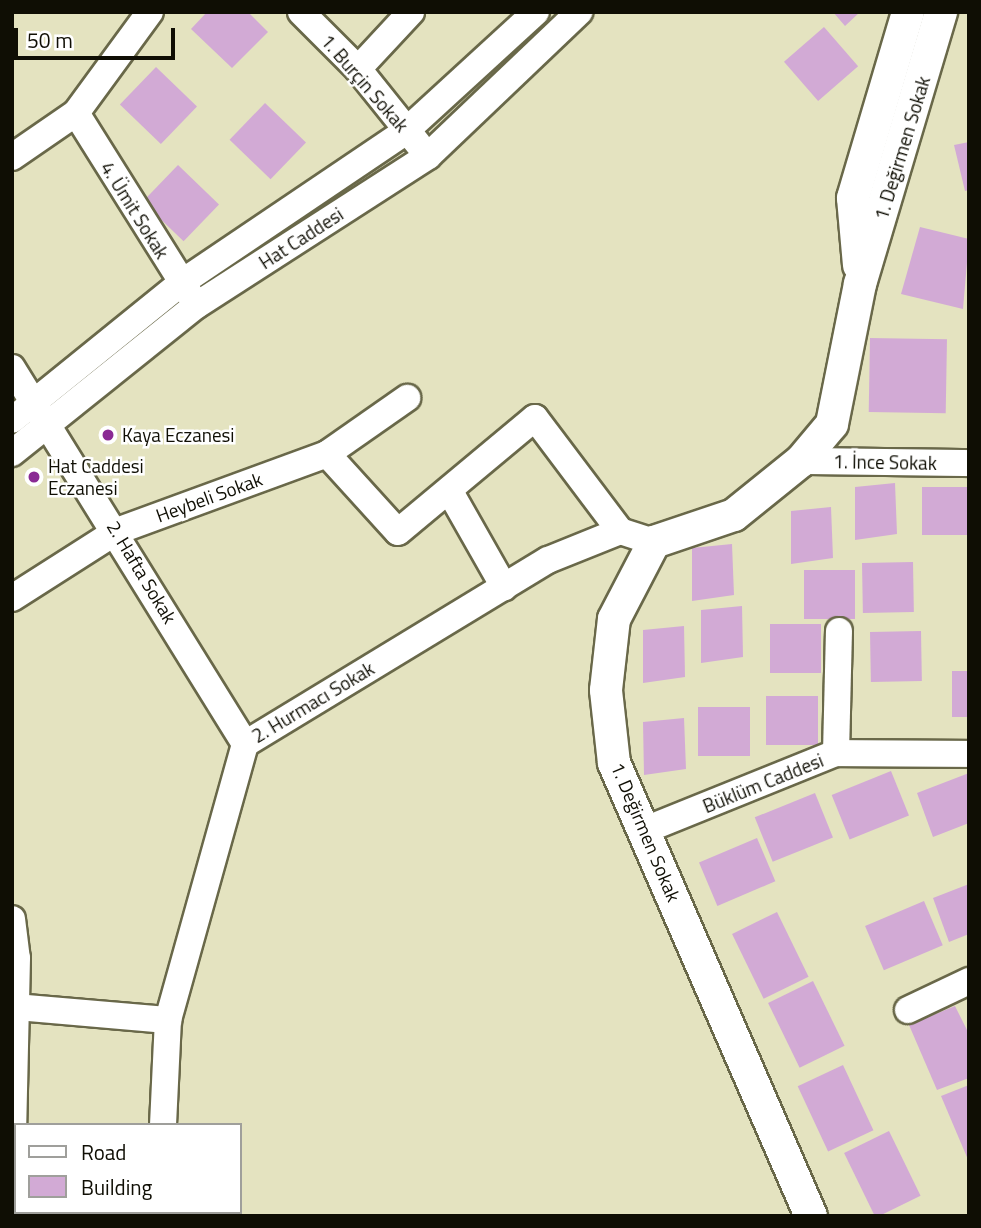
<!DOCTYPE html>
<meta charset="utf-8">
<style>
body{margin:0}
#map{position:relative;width:981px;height:1228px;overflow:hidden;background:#e4e3c0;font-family:"Titillium Web",sans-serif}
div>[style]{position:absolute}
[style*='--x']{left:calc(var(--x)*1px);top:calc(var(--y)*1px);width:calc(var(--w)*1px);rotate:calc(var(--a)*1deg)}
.building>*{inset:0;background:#d2aad5;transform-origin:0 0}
.roads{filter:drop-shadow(2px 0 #696849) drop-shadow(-2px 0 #696849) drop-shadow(0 2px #696849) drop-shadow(0 -2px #696849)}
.minor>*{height:26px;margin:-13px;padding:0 13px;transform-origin:13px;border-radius:13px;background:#fff}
.major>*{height:32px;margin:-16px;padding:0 16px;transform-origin:16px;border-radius:16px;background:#fff}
.dots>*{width:19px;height:19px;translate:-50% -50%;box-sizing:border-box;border:4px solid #fff;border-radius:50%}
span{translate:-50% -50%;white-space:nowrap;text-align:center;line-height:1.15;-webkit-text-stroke:5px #fff;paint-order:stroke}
.street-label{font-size:19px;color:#0f0e04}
.poi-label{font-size:19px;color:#0f0e04}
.left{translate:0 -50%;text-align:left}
.frame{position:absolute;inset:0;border:14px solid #0f0e04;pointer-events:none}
.legend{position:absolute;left:14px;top:1123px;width:228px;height:91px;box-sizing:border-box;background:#fff;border:2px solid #9f9f9b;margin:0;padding:9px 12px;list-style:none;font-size:21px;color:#0f0e04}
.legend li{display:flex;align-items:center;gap:14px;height:35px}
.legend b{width:35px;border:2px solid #9f9f9b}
.scale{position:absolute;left:14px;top:28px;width:161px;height:32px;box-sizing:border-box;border:4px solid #0f0e04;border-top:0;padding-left:9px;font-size:21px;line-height:24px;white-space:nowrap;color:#0f0e04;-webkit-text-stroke:5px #fff;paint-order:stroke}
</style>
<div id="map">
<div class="building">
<div style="clip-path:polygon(207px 12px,248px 12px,268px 32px,232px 68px,191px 29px)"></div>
<div style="clip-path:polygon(833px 12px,860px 12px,845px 26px)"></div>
<div style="left:824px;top:27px;width:52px;height:53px;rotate:49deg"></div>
<div style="left:156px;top:67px;width:57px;height:52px;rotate:44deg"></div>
<div style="left:265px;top:103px;width:57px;height:51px;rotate:44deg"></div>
<div style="clip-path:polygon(969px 142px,969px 190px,965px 191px,954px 145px)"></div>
<div style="left:178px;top:165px;width:57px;height:51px;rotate:44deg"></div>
<div style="clip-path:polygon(920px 227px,969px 239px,963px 309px,901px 294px)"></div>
<div style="left:870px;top:338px;width:77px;height:74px;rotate:1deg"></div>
<div style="clip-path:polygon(895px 483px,897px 534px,855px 540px,855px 487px)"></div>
<div style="left:969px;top:487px;width:48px;height:47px;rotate:90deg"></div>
<div style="clip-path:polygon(831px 507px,833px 558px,791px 564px,791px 511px)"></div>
<div style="clip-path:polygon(732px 544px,734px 595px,692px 601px,692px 548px)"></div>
<div style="left:913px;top:562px;width:50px;height:51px;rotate:89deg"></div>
<div style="left:855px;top:570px;width:49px;height:51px;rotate:90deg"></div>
<div style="clip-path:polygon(742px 606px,743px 657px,701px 663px,701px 610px)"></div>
<div style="left:821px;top:624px;width:49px;height:51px;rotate:90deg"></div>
<div style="clip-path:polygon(684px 626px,685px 677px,643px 683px,643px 630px)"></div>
<div style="left:921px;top:631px;width:50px;height:51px;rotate:89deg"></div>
<div style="left:952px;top:671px;width:17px;height:46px"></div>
<div style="left:818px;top:696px;width:49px;height:52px;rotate:90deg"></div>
<div style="left:750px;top:707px;width:49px;height:52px;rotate:90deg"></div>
<div style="clip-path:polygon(684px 718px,686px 769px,644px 775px,643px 722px)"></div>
<div style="left:891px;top:771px;width:48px;height:64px;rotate:68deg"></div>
<div style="clip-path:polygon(969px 773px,969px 823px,933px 837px,917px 793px)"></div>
<div style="left:815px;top:793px;width:48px;height:65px;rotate:68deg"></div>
<div style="left:757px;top:838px;width:47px;height:63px;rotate:67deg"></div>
<div style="clip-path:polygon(969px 884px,969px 934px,949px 942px,933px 898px)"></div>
<div style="left:924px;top:901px;width:48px;height:64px;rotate:67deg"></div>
<div style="left:777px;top:912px;width:72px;height:50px;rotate:64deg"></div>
<div style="left:813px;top:981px;width:72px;height:50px;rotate:64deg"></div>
<div style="clip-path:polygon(955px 1006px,969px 1034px,969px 1078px,937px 1090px,909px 1025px)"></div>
<div style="left:843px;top:1065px;width:72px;height:50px;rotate:65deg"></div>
<div style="clip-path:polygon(969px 1085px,969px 1162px,941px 1096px)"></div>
<div style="left:889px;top:1131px;width:72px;height:50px;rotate:64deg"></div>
</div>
<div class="roads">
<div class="minor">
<div style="--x:301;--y:12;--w:81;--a:45"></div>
<div style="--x:358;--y:69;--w:96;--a:51.3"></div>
<div style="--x:358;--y:69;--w:78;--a:-47.1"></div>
<div style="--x:76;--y:113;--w:215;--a:57.9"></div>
<div style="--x:12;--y:157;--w:78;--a:-34.5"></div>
<div style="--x:76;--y:113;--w:125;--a:-53.8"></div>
<div style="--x:12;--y:368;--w:442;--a:58.2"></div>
<div style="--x:12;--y:420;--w:218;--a:-39"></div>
<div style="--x:181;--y:283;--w:272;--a:-34"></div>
<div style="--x:406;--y:131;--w:176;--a:-42.5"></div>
<div style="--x:12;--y:453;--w:237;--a:-38.7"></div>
<div style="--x:197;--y:305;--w:275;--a:-32.8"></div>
<div style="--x:428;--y:156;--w:209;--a:-43.6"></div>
<div style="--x:327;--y:454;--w:105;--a:47.7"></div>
<div style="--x:398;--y:532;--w:178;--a:-39.8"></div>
<div style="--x:535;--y:418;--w:141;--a:53"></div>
<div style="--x:801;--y:461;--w:168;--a:0.7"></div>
<div style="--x:449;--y:490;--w:112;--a:60.4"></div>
<div style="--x:12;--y:598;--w:125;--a:-32.5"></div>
<div style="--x:117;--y:531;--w:224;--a:-20.1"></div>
<div style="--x:327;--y:454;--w:98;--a:-35"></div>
<div style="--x:836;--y:753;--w:122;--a:-88.6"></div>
<div style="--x:645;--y:830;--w:206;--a:-22"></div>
<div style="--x:836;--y:753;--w:133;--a:0.4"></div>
<div style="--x:12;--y:919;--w:39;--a:83"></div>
<div style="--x:17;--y:958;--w:219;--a:91.3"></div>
<div style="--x:16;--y:1007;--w:153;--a:4.9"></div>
<div style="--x:908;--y:1010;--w:68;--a:-25.4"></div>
<div style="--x:163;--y:1125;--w:105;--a:-87.3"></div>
<div style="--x:168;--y:1020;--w:287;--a:-74.4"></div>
<div style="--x:245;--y:744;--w:354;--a:-31.3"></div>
<div style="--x:548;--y:560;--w:78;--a:-21.9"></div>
<div style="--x:620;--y:531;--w:36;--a:18"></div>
<div style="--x:165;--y:1212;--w:4;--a:90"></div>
</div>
<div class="major">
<div style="--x:859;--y:265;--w:67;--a:-95.1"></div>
<div style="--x:853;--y:198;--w:194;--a:-73.5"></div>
<div style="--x:811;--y:1216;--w:494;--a:-113.5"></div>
<div style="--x:614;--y:763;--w:73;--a:-96.3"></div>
<div style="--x:606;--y:690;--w:71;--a:-83.6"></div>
<div style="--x:614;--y:619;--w:87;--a:-62.5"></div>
<div style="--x:654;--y:542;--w:84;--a:-18.6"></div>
<div style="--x:734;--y:515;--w:86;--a:-38.9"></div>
<div style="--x:801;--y:461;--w:48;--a:-50"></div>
<div style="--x:832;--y:424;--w:143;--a:-78.7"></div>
<div style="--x:860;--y:284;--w:284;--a:-73.4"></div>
</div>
</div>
<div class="dots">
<div style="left:108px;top:435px;background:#8a2a94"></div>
<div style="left:34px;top:477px;background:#8a2a94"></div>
</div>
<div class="street-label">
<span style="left:365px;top:83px;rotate:49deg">1. Burçin Sokak</span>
<span style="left:902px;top:148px;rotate:-73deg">1. Değirmen Sokak</span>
<span style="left:135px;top:210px;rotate:58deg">4. Ümit Sokak</span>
<span style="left:301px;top:238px;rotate:-33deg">Hat Caddesi</span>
<span style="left:885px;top:462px;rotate:1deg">1. İnce Sokak</span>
<span style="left:209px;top:497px;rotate:-20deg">Heybeli Sokak</span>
<span style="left:142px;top:572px;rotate:59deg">2. Hafta Sokak</span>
<span style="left:313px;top:702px;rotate:-31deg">2. Hurmacı Sokak</span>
<span style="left:763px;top:783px;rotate:-22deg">Büklüm Caddesi</span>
<span style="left:646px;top:832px;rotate:67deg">1. Değirmen Sokak</span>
</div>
<div class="poi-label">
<span class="left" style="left:122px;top:435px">Kaya Eczanesi</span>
<span class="left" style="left:48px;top:477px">Hat Caddesi<br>Eczanesi</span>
</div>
<div class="frame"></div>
<ul class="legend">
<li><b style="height:9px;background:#fff"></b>Road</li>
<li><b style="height:19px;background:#d2aad5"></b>Building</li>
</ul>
<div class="scale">50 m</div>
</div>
